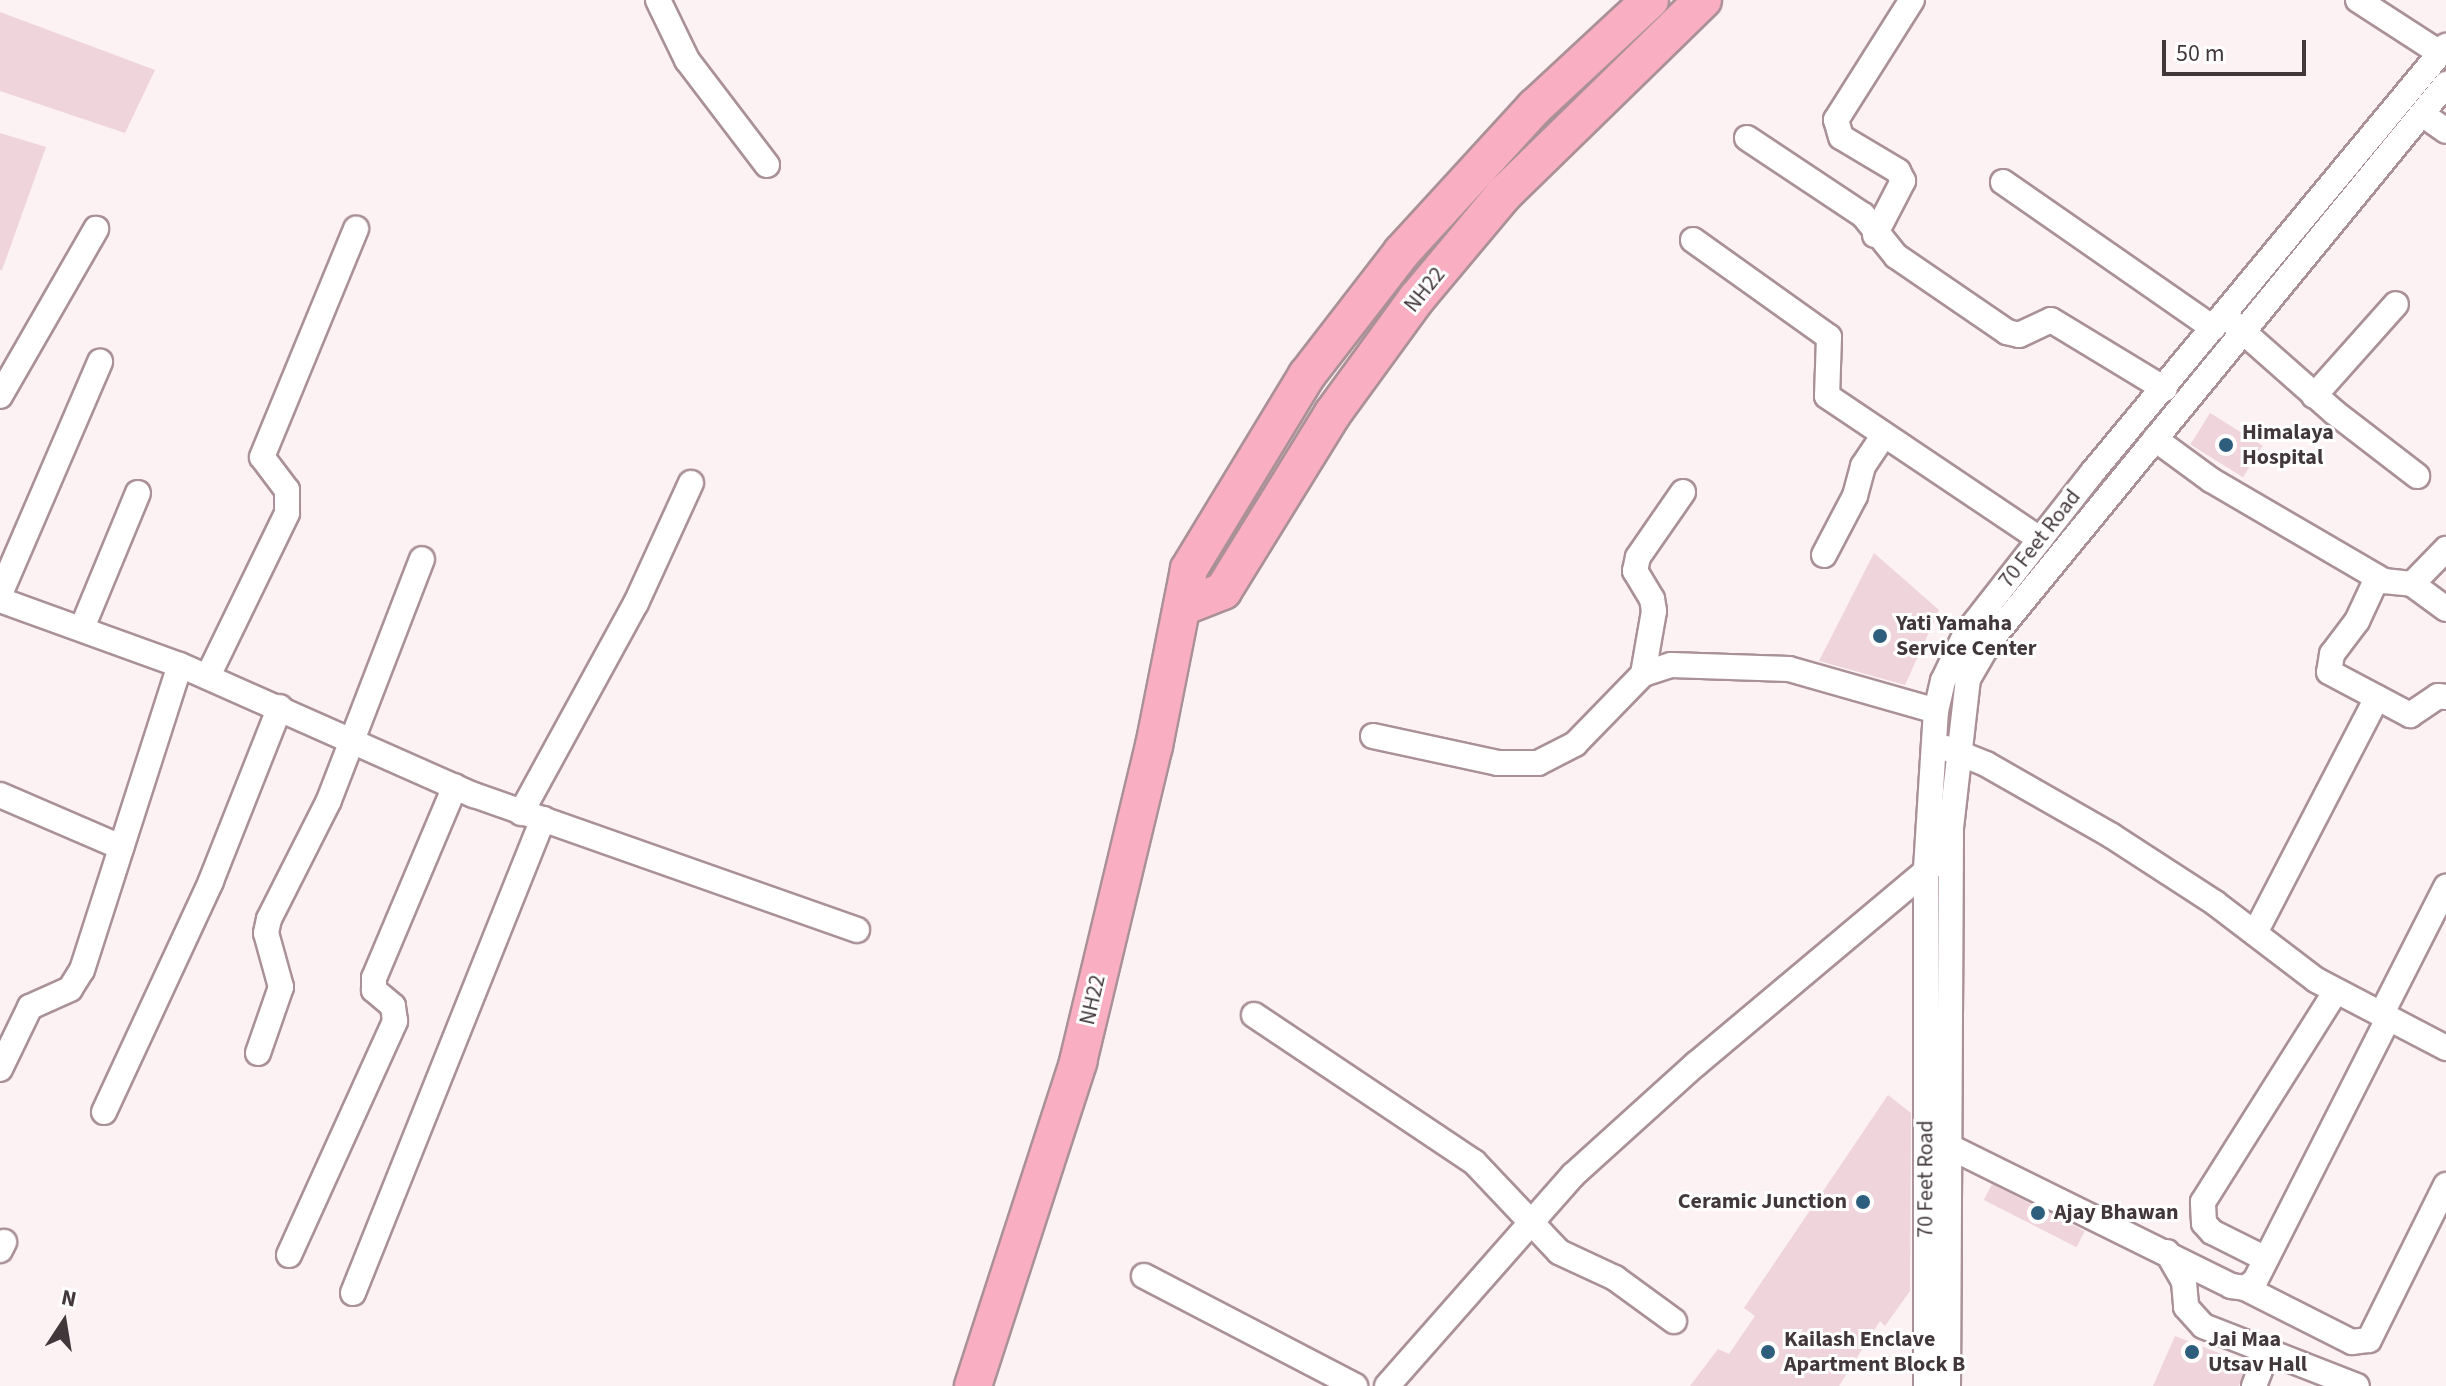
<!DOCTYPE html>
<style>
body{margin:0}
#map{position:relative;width:2446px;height:1386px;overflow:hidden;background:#fcf1f3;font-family:"Source Sans 3",sans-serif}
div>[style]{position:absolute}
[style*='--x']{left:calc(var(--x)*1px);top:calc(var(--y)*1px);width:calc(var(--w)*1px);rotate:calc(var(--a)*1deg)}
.building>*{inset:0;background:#efd4db;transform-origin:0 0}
.roads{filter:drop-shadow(2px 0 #aa9197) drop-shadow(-2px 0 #aa9197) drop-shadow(0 2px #aa9197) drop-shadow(0 -2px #aa9197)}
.minor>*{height:24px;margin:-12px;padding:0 12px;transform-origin:12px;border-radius:12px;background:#fff}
.highway>*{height:36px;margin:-18px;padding:0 18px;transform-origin:18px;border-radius:18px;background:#faaec2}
.dots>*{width:22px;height:22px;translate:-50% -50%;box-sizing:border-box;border:4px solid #fff;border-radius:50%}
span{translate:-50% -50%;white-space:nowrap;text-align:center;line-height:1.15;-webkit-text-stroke:6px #fff;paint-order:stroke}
.street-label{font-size:22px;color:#42373a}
.poi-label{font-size:22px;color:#42373a;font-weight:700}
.left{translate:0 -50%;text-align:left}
.right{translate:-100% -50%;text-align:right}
.north{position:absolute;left:24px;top:1282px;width:80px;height:80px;-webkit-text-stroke:6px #fff;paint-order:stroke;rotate:12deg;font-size:22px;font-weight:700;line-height:32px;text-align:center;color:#42373a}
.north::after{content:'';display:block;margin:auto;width:28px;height:36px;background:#42373a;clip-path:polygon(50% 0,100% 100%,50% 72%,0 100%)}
.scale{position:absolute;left:2162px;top:40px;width:144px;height:36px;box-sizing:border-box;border:4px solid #42373a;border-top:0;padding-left:10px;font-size:24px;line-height:28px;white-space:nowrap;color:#42373a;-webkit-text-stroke:6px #fff;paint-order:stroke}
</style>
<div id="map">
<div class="building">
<div style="clip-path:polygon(0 12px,155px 70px,125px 133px,0 91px)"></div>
<div style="clip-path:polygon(0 133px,46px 147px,2px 270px,0 270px)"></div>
<div style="left:2210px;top:413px;width:62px;height:37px;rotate:32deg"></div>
<div style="clip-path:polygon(1874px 553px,1939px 610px,1905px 685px,1819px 661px)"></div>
<div style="clip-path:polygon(1888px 1095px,1911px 1113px,1910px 1291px,1885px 1326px,1880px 1321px,1839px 1386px,1690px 1386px,1718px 1349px,1729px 1354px,1755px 1316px,1744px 1308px)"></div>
<div style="left:1992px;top:1184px;width:104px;height:18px;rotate:27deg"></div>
<div style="clip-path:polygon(2175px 1336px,2247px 1364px,2239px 1386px,2153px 1386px)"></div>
</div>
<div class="roads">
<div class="minor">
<div style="--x:658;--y:0;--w:67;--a:64.2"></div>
<div style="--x:687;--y:60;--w:132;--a:52.7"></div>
<div style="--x:2358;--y:0;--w:98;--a:32.9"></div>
<div style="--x:2422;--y:114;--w:29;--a:35"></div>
<div style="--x:1747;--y:138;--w:139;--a:33.6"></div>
<div style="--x:1863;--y:215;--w:53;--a:51.2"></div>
<div style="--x:1896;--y:256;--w:135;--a:34.4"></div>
<div style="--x:2007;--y:332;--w:12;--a:14"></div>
<div style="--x:2019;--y:335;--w:35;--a:-25"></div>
<div style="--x:2051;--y:320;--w:133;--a:31.2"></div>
<div style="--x:2003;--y:182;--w:256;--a:34.8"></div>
<div style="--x:1875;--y:235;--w:61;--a:-62.6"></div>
<div style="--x:1903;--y:181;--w:11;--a:-117"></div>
<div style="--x:1898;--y:171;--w:66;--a:-149.2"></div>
<div style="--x:1841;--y:137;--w:18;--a:-106"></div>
<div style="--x:1836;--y:120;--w:142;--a:-57.7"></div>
<div style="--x:1693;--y:240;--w:167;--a:35.5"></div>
<div style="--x:1829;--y:337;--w:59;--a:91.9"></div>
<div style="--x:1827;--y:396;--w:257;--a:33.9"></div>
<div style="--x:2232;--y:322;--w:136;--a:41.4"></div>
<div style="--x:2334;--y:412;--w:105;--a:37.6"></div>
<div style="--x:0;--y:396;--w:193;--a:-60.1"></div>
<div style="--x:2314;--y:396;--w:123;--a:-48.3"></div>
<div style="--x:2155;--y:439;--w:69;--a:36.2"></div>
<div style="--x:2211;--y:480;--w:200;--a:30.3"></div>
<div style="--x:2384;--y:581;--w:28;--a:6"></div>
<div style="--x:2412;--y:584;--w:49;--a:-45.8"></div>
<div style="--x:1824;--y:555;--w:67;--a:-62.3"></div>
<div style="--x:1855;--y:496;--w:31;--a:-75"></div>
<div style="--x:1863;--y:466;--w:37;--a:-56"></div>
<div style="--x:2377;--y:578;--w:47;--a:114.9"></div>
<div style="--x:2357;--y:621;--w:41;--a:127.1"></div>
<div style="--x:2332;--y:654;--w:18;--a:99"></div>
<div style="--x:2329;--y:672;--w:92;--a:28"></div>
<div style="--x:2410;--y:715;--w:34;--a:-34"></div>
<div style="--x:2438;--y:696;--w:8;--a:7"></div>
<div style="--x:2412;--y:584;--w:42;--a:36.3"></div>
<div style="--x:0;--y:594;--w:253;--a:-66.7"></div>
<div style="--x:0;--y:600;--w:191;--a:19.9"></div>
<div style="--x:180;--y:665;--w:321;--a:23.9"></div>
<div style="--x:474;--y:795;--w:406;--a:19.4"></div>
<div style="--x:82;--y:628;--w:146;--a:-67.5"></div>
<div style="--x:1643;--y:674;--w:64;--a:-80.1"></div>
<div style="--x:1654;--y:611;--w:12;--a:-99"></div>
<div style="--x:1652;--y:599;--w:33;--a:-121"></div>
<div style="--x:1635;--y:571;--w:14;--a:-78"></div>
<div style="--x:1638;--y:557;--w:79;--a:-55.3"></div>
<div style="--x:208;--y:676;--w:181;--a:-64.1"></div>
<div style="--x:287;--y:513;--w:23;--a:-90"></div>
<div style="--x:287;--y:490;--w:41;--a:-127.1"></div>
<div style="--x:262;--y:457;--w:247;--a:-67.6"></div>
<div style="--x:1373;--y:736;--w:128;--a:12.2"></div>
<div style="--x:1498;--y:763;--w:40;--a:0"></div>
<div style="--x:1538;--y:763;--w:42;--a:-27.2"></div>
<div style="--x:1575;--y:744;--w:98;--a:-45.8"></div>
<div style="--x:1643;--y:674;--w:29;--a:-18"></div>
<div style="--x:1671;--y:665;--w:118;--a:1.9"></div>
<div style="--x:1789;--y:669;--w:153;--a:15.9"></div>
<div style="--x:1946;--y:748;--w:43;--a:21.8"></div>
<div style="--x:1986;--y:764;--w:145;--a:29.7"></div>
<div style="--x:2112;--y:836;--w:123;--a:33"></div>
<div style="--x:2215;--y:903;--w:127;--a:37.3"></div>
<div style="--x:2316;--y:980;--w:147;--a:27.6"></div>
<div style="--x:0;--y:795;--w:132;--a:23.3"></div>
<div style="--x:521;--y:813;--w:239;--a:-61.3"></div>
<div style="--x:636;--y:603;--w:132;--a:-65.4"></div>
<div style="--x:2255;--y:933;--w:265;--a:-62.6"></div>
<div style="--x:1254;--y:1015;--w:265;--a:33.8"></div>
<div style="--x:1474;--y:1162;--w:124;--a:46.6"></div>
<div style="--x:1559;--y:1252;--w:62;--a:24.9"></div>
<div style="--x:1615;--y:1278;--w:73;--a:36.1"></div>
<div style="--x:2381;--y:1015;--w:144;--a:-63.1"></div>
<div style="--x:258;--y:1053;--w:70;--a:-70.8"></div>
<div style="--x:281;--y:987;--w:56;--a:-105.5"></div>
<div style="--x:266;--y:933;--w:14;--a:-78"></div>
<div style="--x:269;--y:919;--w:133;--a:-63.2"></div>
<div style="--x:329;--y:800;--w:258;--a:-68.9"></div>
<div style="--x:0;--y:1069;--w:69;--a:-64.2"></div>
<div style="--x:30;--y:1007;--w:44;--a:-24.2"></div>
<div style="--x:70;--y:989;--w:22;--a:-58"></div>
<div style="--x:82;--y:970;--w:320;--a:-72.2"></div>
<div style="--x:104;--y:1112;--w:255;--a:-65.1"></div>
<div style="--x:211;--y:881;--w:187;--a:-68.4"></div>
<div style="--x:1936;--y:1140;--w:329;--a:26.3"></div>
<div style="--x:2231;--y:1286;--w:14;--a:8"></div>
<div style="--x:2245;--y:1288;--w:12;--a:-35"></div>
<div style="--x:2255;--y:1281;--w:294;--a:-63.1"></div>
<div style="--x:0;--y:1250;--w:9;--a:-63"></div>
<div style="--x:2167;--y:1252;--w:34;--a:60"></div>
<div style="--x:2184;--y:1282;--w:25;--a:85"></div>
<div style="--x:2186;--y:1307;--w:25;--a:48"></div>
<div style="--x:2203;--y:1326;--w:165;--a:21.3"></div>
<div style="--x:289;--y:1255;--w:257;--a:-65.6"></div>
<div style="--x:395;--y:1021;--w:15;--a:-98"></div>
<div style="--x:393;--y:1006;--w:25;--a:-140"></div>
<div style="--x:374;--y:990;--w:12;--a:-90"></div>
<div style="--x:374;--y:978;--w:208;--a:-67.1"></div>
<div style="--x:2266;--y:1259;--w:60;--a:-153.4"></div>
<div style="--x:2212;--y:1232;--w:12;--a:-132"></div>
<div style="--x:2204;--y:1223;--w:21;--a:-93"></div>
<div style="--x:2203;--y:1202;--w:249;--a:-57.8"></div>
<div style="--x:1144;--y:1276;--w:238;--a:27.5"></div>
<div style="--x:2245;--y:1288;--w:120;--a:26.8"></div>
<div style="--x:2352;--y:1342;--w:17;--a:-7"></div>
<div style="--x:2369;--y:1340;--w:173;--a:-63.6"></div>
<div style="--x:353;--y:1293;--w:511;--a:-68.16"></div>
<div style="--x:1387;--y:1386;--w:281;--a:-48.6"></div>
<div style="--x:1573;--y:1175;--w:166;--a:-42.1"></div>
<div style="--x:1696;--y:1064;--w:311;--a:-40"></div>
<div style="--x:1926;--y:1386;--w:517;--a:-90"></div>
<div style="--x:1926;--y:869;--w:158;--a:-86.4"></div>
<div style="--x:1936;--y:711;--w:31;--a:-77"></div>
<div style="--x:1943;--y:681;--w:51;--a:-64.4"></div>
<div style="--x:1965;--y:635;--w:206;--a:-51.9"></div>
<div style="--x:2092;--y:473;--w:555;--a:-50.34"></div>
<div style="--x:1948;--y:1386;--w:558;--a:-89.69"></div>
<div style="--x:1951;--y:828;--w:150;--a:-83.5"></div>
<div style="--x:1968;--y:679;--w:44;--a:-59.9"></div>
<div style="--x:1990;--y:641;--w:720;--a:-50.69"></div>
<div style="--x:2254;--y:1386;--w:33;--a:-69"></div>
</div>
<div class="highway">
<div style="--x:1185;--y:606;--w:41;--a:-21.5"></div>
<div style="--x:1223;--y:591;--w:209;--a:-58.3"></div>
<div style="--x:1333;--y:413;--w:142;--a:-53.9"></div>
<div style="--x:1417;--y:298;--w:136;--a:-50.1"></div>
<div style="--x:1504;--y:194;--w:278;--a:-44.3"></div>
<div style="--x:973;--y:1386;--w:341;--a:-72"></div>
<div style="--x:1078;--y:1062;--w:325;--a:-76.5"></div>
<div style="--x:1154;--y:746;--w:180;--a:-78.8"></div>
<div style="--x:1189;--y:569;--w:227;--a:-58.7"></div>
<div style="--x:1307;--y:375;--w:155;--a:-52.3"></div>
<div style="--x:1402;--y:252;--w:197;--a:-47.5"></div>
<div style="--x:1535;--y:107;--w:157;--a:-42.9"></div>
</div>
</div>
<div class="dots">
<div style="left:2226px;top:445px;background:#2e5e7d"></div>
<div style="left:1880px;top:636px;background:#2e5e7d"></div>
<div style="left:1863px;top:1202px;background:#2e5e7d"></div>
<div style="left:2038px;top:1213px;background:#2e5e7d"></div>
<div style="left:1768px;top:1352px;background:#2e5e7d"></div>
<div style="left:2192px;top:1352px;background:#2e5e7d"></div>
</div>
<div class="street-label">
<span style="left:1425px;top:290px;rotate:-51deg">NH22</span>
<span style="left:2040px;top:539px;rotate:-52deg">70 Feet Road</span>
<span style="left:1093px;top:1000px;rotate:-77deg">NH22</span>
<span style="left:1926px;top:1179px;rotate:-90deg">70 Feet Road</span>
</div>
<div class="poi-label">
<span class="left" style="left:2242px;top:445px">Himalaya<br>Hospital</span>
<span class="left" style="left:1896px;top:636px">Yati Yamaha<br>Service Center</span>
<span class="right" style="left:1847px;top:1202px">Ceramic Junction</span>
<span class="left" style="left:2054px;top:1213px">Ajay Bhawan</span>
<span class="left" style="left:1784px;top:1352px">Kailash Enclave<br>Apartment Block B</span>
<span class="left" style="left:2208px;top:1352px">Jai Maa<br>Utsav Hall</span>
</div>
<div class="north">N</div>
<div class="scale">50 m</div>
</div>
